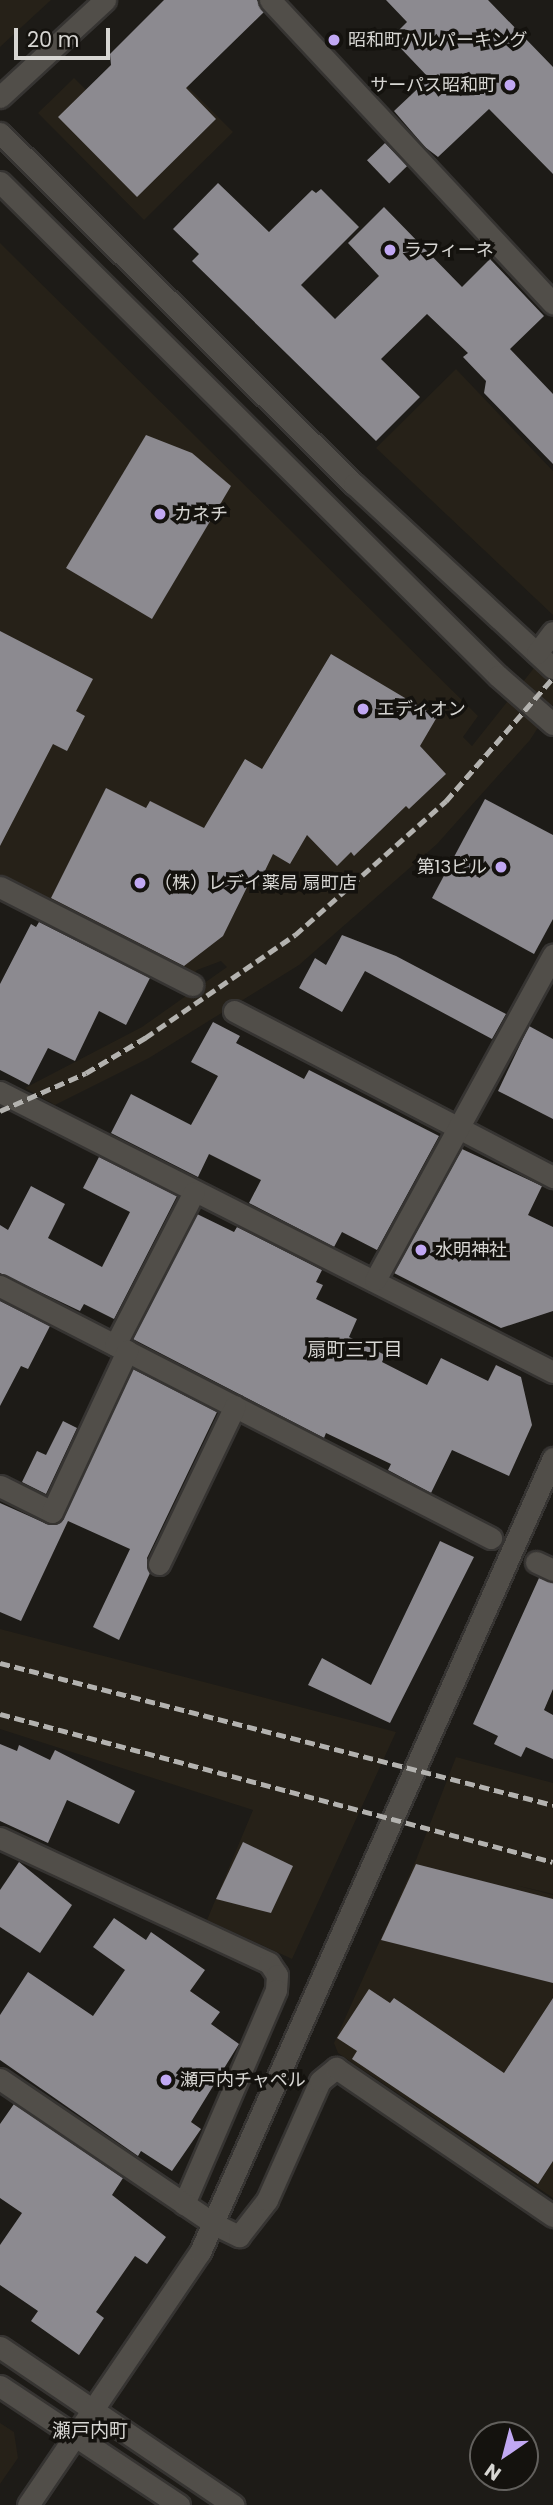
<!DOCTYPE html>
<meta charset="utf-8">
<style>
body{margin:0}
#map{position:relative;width:553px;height:2505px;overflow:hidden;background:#1d1b17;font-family:Poppins,"Noto Sans JP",sans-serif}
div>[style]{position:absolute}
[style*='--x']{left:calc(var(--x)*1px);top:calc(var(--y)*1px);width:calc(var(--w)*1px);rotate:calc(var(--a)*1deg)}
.built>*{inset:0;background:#262118}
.building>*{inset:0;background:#8c8a90;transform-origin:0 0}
.roads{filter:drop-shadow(2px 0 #363432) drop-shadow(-2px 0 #363432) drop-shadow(0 2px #363432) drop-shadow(0 -2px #363432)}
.minor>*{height:21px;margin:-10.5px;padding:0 10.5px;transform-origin:10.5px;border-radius:10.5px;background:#514e49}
.rail>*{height:5px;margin-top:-2.5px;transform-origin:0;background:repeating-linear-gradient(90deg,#b3b2af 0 10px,transparent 0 15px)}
.dots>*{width:19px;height:19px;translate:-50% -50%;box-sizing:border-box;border:4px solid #14120e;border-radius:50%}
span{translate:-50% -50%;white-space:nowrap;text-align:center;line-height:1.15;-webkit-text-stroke:7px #14120e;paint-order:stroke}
.poi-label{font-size:18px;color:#d7d6d3}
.left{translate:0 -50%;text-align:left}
.right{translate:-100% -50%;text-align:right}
.neighbourhood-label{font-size:19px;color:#d7d6d3}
.north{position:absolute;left:469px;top:2421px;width:70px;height:70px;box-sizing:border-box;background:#14120e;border:2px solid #62605d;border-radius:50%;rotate:215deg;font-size:19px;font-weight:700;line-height:28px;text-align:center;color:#d7d6d3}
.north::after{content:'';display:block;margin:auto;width:24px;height:32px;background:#c1a8f3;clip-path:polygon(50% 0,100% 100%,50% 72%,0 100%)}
.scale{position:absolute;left:14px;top:28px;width:96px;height:32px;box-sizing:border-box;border:4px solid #d7d6d3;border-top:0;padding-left:9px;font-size:21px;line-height:24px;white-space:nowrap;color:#d7d6d3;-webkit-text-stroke:5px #14120e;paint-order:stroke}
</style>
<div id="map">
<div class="built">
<div style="clip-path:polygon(0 0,51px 0,0 47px)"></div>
<div style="clip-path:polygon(74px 78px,129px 132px,182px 81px,233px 132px,144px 220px,38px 113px)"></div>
<div style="clip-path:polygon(0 243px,478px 716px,463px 737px,472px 746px,553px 644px,553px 704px,530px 740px,437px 844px,299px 965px,149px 1058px,55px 1105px,25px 1088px,142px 1027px,227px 967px,221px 961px,197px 970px,191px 978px,0 880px)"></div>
<div style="clip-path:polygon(456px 369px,553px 471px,553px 615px,376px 448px)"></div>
<div style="clip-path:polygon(0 1629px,396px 1732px,292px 1959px,207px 1920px,253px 1810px,0 1729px)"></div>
<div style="clip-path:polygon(456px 1757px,553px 1783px,553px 1894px,515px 1885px,553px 1895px,553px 2198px,338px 2053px,334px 2043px,416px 1860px)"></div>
<div style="clip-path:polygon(0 2423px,14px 2432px,18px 2458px,0 2484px)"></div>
</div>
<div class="building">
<div style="clip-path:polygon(164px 0,257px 0,264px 12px,186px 88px,216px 119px,137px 197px,58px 117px,111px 65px,110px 54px)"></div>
<div style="clip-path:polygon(386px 0,488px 0,553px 67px,553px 174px,489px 109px,438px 157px,425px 147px,394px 111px,429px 78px,391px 38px,407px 22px)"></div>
<div style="left:385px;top:143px;width:32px;height:25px;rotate:46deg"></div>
<div style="clip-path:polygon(218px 183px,269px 232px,312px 190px,316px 193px,321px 189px,359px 227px,301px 285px,335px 319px,379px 276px,348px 243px,384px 207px,462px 287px,490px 259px,544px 316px,510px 349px,553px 394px,553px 464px,484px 393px,486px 381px,463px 357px,468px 353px,427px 314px,381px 359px,420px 397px,376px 441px,192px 261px,199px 254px,173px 229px)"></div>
<div style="clip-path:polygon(146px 435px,192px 453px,231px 486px,152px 619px,66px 568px)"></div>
<div style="clip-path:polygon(0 631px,93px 679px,76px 711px,85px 716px,67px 751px,53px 744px,0 846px)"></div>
<div style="clip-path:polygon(331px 654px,437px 717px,420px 746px,446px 774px,409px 809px,406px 806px,354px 856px,351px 852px,337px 866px,307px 835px,290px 864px,273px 854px,261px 879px,253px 875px,223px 936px,184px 966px,51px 898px,106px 788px,146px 808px,150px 801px,204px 828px,245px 759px,262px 769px)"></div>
<div style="clip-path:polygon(485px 799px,553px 835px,553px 919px,534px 954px,432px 898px)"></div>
<div style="clip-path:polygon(39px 922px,150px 978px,126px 1025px,99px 1011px,75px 1061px,48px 1048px,29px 1085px,0 1070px,0 984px,31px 924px,36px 927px)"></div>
<div style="clip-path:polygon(342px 935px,396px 956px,506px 1014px,492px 1039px,365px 971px,342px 1012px,299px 988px,315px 958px,326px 965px)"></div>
<div style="clip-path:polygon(213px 1022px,240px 1036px,236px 1043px,304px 1079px,309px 1070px,439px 1136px,377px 1250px,342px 1232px,334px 1247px,249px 1203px,261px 1180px,209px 1154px,198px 1177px,111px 1133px,131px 1094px,191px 1125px,218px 1076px,191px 1062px)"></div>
<div style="clip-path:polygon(529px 1026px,553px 1039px,553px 1119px,498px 1091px)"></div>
<div style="clip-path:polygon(462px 1149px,542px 1186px,528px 1215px,553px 1227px,553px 1311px,501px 1328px,394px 1273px)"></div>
<div style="clip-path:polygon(99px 1157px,177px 1196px,114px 1319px,84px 1304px,80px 1311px,0 1273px,0 1225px,8px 1230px,31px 1186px,65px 1204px,48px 1238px,102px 1267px,130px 1212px,83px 1188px)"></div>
<div style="clip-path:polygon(197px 1214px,234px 1232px,237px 1227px,322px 1270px,316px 1282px,323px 1285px,316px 1299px,357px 1319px,349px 1337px,385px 1355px,382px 1362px,427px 1385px,441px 1358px,488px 1381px,496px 1365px,521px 1377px,532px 1425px,509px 1476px,452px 1450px,431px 1493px,388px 1470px,391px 1464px,326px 1433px,324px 1438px,133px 1339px)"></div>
<div style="clip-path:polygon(0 1301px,50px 1326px,28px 1369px,21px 1366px,0 1406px)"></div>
<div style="clip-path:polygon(133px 1369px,217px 1412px,147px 1558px,150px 1573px,119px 1640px,93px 1627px,130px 1549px,68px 1521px,21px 1621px,0 1612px,0 1503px,47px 1524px,60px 1522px)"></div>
<div style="clip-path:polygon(63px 1421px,77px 1428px,46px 1494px,22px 1482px,37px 1451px,46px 1455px)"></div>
<div style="clip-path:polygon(440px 1541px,474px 1557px,390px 1723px,308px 1685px,322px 1658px,371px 1685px)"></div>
<div style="clip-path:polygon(539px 1578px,553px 1583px,553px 1689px,544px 1710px,553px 1715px,553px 1759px,526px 1747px,521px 1757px,494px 1744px,498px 1736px,473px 1724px)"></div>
<div style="clip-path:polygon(0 1744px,17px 1751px,19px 1745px,50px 1760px,55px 1750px,135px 1791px,119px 1824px,67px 1800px,48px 1843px,0 1821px)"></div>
<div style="clip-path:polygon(243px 1842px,293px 1866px,271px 1913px,216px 1899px)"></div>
<div style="clip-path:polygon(19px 1862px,72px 1905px,40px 1953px,0 1927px,0 1890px)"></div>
<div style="clip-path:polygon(416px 1864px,553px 1899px,553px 1983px,381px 1940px)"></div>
<div style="clip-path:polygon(114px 1918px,146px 1940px,151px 1932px,205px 1970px,190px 1991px,220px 2012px,211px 2024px,239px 2044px,191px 2122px,201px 2129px,172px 2171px,141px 2151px,138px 2156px,0 2060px,0 2015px,28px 1972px,93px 2016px,125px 1970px,93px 1947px)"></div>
<div style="clip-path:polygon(369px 1989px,390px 2003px,394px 1998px,504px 2073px,553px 1998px,553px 2161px,538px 2184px,352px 2059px,357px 2051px,337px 2038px)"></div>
<div style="clip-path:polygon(14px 2104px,123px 2178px,112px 2195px,166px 2237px,147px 2264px,135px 2256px,96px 2312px,104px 2318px,79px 2355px,31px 2321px,38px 2311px,0 2285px,0 2245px,22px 2213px,0 2198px,0 2124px)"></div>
</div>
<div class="roads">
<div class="minor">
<div style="--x:270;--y:0;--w:415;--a:47"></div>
<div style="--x:0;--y:97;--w:143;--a:-42.7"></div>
<div style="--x:0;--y:133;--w:499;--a:44.8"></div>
<div style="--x:354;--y:484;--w:271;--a:42.8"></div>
<div style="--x:0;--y:182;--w:701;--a:44.77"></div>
<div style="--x:498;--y:676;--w:73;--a:41.1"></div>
<div style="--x:537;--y:653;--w:26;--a:-53"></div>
<div style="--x:0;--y:887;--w:216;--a:27"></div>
<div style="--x:234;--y:1011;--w:360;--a:27.5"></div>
<div style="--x:0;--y:1092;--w:620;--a:26.85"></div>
<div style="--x:375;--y:1280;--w:371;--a:-61.3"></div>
<div style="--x:0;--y:1286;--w:552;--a:27.17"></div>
<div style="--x:115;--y:1345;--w:172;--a:-62.7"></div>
<div style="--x:0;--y:1486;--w:58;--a:26.6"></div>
<div style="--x:52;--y:1512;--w:178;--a:-65"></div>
<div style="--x:536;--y:1562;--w:19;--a:25"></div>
<div style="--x:159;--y:1564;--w:175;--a:-64.3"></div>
<div style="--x:0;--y:1838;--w:297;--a:24.9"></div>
<div style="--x:269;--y:1963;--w:14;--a:56"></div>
<div style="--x:277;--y:1975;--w:15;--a:94"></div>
<div style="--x:276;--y:1990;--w:233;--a:113.3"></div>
<div style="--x:0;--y:2079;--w:258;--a:34.1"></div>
<div style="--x:214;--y:2224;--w:28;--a:26"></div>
<div style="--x:239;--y:2236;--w:46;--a:-52.1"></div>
<div style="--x:267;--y:2200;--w:130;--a:-66"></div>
<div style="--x:320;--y:2081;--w:21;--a:-39"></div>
<div style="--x:336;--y:2068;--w:263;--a:34.3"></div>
<div style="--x:0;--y:2347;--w:282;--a:34.1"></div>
<div style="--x:0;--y:2386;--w:215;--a:33.6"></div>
<div style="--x:28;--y:2505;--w:306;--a:-55.8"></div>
<div style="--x:200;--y:2252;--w:869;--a:-66.03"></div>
</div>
</div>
<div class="rail">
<div style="--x:0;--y:1111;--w:94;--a:-23.8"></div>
<div style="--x:86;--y:1073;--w:69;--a:-30.7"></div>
<div style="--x:145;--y:1038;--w:182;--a:-34.5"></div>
<div style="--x:295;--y:935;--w:202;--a:-41.6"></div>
<div style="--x:446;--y:801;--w:163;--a:-49"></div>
<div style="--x:0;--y:1663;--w:571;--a:14.4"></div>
<div style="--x:0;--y:1714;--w:572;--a:14.98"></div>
</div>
<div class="dots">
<div style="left:334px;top:40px;background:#c1a8f3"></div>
<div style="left:510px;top:85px;background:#c1a8f3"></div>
<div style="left:390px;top:250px;background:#c1a8f3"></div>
<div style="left:160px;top:514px;background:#c1a8f3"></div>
<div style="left:363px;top:709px;background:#c1a8f3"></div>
<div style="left:501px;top:867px;background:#c1a8f3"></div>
<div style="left:140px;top:883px;background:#c1a8f3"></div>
<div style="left:421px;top:1250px;background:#c1a8f3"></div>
<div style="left:166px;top:2080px;background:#c1a8f3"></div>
</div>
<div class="poi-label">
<span class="left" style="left:348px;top:40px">昭和町ハルパーキング</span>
<span class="right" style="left:496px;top:85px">サーパス昭和町</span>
<span class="left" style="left:404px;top:250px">ラフィーネ</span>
<span class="left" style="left:174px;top:514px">カネチ</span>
<span class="left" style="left:377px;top:709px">エディオン</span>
<span class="right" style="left:487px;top:867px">第13ビル</span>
<span class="left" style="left:154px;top:883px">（株）レデイ薬局 扇町店</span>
<span class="left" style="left:435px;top:1250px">水明神社</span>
<span class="left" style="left:180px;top:2080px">瀬戸内チャペル</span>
</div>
<div class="neighbourhood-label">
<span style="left:355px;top:1350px">扇町三丁目</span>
<span style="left:90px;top:2431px">瀬戸内町</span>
</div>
<div class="north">N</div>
<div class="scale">20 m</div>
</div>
